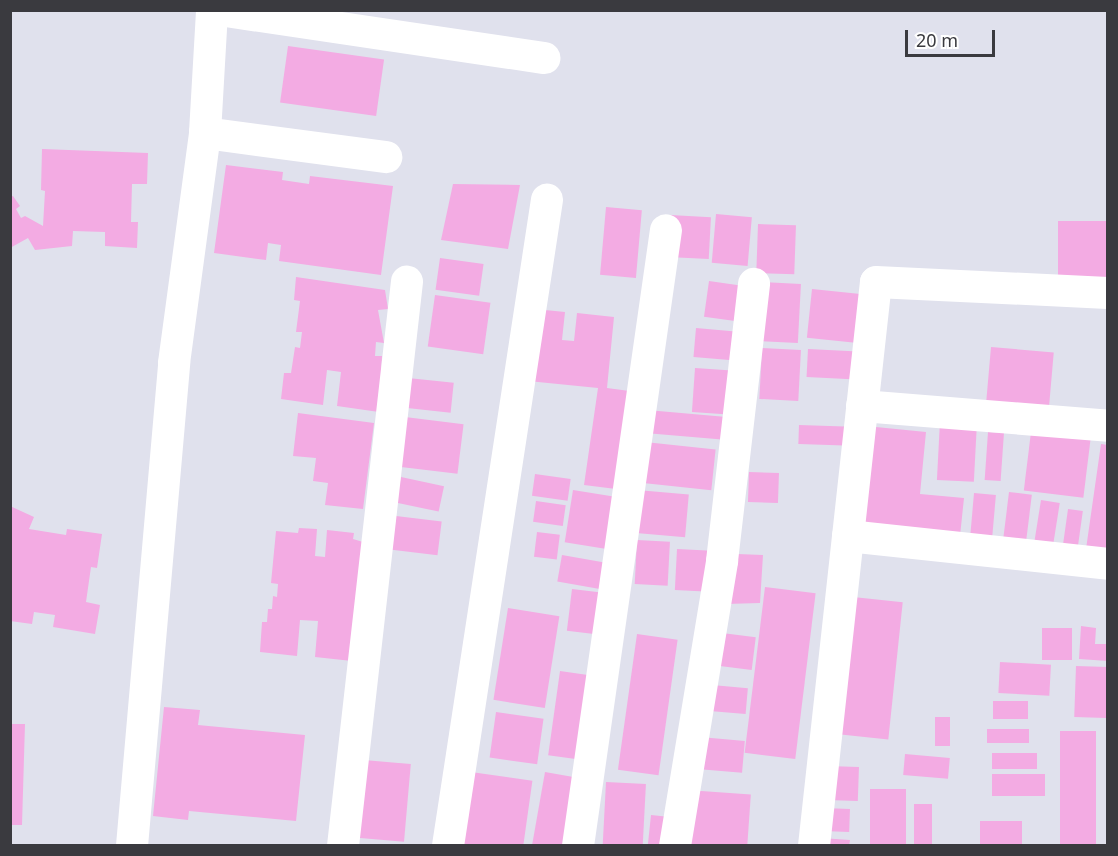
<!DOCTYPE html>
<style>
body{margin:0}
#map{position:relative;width:1118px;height:856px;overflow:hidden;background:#e0e1ed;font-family:"Noto Sans",sans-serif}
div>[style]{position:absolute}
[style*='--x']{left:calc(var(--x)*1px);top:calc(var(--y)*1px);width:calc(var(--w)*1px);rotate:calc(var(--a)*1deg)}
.building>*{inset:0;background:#f3abe3;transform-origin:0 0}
.minor>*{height:32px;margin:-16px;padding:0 16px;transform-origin:16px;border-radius:16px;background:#fff}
span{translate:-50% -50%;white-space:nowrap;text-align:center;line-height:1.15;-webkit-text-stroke:5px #fff;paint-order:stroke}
.frame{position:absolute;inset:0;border:12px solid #3a3a3f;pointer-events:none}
.scale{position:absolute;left:905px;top:30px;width:90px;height:27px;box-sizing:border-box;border:3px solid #3a3a3f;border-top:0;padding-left:8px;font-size:18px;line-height:21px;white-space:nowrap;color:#3a3a3f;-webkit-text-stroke:4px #fff;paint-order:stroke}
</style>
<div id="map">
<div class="building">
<div style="left:288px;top:46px;width:97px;height:57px;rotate:8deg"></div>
<div style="clip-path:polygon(42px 149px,148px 153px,147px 184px,132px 184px,131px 222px,138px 222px,137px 248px,105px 246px,105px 232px,73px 231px,72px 246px,35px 250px,28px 238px,10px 248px,10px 197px,13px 196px,20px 206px,16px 209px,21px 218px,25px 216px,43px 226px,45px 191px,41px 190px)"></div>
<div style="clip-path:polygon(226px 165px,283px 172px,282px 180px,309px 184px,310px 176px,393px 186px,381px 275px,279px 261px,281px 245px,268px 243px,266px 260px,214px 253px)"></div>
<div style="clip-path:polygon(453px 184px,520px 185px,508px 249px,441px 240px)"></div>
<div style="left:606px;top:207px;width:36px;height:68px;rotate:5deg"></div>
<div style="left:716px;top:214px;width:36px;height:49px;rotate:5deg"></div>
<div style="left:670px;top:215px;width:41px;height:42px;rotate:3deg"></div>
<div style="left:1058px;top:221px;width:50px;height:58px"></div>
<div style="left:758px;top:224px;width:38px;height:49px;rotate:2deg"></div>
<div style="left:440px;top:258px;width:44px;height:32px;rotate:8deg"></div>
<div style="clip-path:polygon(296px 277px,385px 290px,388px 309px,378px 310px,384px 343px,376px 342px,375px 356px,382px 356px,379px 412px,337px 406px,341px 372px,327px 370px,323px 405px,281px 399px,284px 373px,291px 373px,295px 347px,300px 348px,302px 332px,296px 332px,300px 301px,294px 300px)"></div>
<div style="left:709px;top:281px;width:37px;height:36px;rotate:8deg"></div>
<div style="left:761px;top:282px;width:40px;height:59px;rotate:3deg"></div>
<div style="left:812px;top:289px;width:56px;height:49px;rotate:6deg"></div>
<div style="left:435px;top:295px;width:56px;height:52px;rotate:8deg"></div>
<div style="clip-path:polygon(535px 309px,565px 312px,562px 340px,574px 341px,577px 313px,614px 317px,607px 388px,637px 392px,624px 490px,584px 485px,598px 388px,528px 381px)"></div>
<div style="left:696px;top:328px;width:45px;height:29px;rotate:5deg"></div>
<div style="left:991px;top:347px;width:63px;height:57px;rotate:5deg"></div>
<div style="left:762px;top:348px;width:39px;height:51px;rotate:3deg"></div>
<div style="left:808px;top:349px;width:50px;height:28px;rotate:3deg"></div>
<div style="left:695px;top:368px;width:44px;height:44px;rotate:4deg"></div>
<div style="left:408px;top:378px;width:46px;height:30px;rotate:6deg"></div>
<div style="left:647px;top:410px;width:77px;height:23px;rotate:5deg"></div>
<div style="clip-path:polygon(298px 413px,374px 423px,363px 509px,325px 505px,328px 483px,313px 481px,316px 458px,293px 456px)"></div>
<div style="left:405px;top:417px;width:59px;height:50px;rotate:7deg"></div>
<div style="left:940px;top:421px;width:37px;height:59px;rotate:3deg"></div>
<div style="left:799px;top:425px;width:46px;height:19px;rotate:2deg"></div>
<div style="clip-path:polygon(866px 426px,926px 432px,920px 494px,964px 498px,960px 536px,856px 527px)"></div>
<div style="left:988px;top:432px;width:16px;height:48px;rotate:4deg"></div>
<div style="left:1031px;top:432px;width:60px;height:59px;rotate:7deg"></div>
<div style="left:645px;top:442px;width:71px;height:41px;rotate:6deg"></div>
<div style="clip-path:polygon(1101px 444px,1108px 445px,1108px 552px,1086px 549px)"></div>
<div style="left:749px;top:472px;width:30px;height:30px;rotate:2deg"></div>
<div style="left:535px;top:474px;width:36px;height:22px;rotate:8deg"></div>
<div style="left:401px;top:477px;width:44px;height:26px;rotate:12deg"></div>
<div style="left:573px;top:490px;width:44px;height:53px;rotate:9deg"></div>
<div style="left:637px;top:490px;width:52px;height:43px;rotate:5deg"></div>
<div style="left:1009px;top:492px;width:23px;height:55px;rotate:7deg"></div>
<div style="left:974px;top:493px;width:22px;height:48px;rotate:5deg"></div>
<div style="left:1041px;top:500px;width:19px;height:42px;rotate:9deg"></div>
<div style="left:536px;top:501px;width:30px;height:21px;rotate:8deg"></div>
<div style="clip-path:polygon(10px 506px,34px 517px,29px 529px,66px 535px,67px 529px,102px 534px,97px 568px,91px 567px,86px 602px,100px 605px,95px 634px,53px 627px,55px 615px,34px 612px,32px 624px,10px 621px)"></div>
<div style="left:1068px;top:509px;width:15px;height:37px;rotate:8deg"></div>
<div style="left:396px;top:516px;width:46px;height:34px;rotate:7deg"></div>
<div style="clip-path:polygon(299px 528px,317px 529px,315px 556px,325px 557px,327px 530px,354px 533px,353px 539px,363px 542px,352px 661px,315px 657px,318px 621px,300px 620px,297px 656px,260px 652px,262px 622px,267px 622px,268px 609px,272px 609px,273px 596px,277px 597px,278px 584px,271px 583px,276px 531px,298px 533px)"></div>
<div style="left:537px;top:532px;width:23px;height:25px;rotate:7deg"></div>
<div style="left:637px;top:540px;width:33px;height:44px;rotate:3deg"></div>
<div style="left:677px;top:549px;width:35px;height:41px;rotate:3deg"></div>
<div style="clip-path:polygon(737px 554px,763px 555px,760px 603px,726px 604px)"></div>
<div style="left:562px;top:555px;width:46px;height:27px;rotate:10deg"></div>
<div style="left:765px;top:587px;width:51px;height:167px;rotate:7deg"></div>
<div style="left:572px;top:589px;width:40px;height:42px;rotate:7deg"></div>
<div style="left:853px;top:597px;width:50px;height:138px;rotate:6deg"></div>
<div style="left:508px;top:608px;width:52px;height:93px;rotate:9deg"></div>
<div style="clip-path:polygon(1081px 626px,1096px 628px,1095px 644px,1108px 644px,1108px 661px,1079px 659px)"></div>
<div style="left:1042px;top:628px;width:30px;height:32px"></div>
<div style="left:722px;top:633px;width:34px;height:33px;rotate:7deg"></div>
<div style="left:637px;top:634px;width:41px;height:137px;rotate:8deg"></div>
<div style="left:1000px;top:662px;width:51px;height:31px;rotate:3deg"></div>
<div style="left:1076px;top:666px;width:32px;height:51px;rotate:2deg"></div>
<div style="left:560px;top:671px;width:37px;height:85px;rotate:8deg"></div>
<div style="left:712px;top:685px;width:36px;height:26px;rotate:5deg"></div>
<div style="left:993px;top:701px;width:35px;height:18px"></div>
<div style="clip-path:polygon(164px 707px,200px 710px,198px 725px,305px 735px,296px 821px,189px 811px,188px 820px,153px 816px)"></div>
<div style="left:496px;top:712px;width:48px;height:46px;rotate:8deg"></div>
<div style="left:935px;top:717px;width:15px;height:29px"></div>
<div style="clip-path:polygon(10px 724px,25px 724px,22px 825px,10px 825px)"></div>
<div style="left:987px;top:729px;width:42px;height:14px"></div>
<div style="left:1060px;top:731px;width:36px;height:115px"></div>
<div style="left:700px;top:737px;width:45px;height:32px;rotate:5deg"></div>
<div style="left:992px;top:753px;width:45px;height:16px"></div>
<div style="left:905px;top:754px;width:45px;height:21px;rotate:5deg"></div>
<div style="left:364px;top:760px;width:47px;height:78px;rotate:5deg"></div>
<div style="left:827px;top:766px;width:32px;height:34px;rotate:2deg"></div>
<div style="left:471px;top:772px;width:62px;height:75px;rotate:8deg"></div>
<div style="left:545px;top:772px;width:36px;height:75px;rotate:10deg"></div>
<div style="left:992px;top:774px;width:53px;height:22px"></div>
<div style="left:606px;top:782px;width:40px;height:64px;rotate:3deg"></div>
<div style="left:870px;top:789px;width:36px;height:57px"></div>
<div style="left:687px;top:790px;width:64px;height:56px;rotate:4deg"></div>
<div style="left:914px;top:804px;width:18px;height:42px"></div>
<div style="left:823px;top:808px;width:27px;height:23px;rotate:2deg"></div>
<div style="left:651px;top:815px;width:19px;height:31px;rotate:6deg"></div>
<div style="left:980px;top:821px;width:42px;height:25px"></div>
<div style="clip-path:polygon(821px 838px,850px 840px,849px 846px,821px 846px)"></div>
</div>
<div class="minor">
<div style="--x:219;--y:10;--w:329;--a:8.4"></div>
<div style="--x:205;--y:133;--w:183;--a:7.6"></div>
<div style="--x:862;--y:406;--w:247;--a:4.6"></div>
<div style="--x:848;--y:536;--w:262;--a:6.1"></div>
<div style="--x:132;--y:846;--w:485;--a:-85"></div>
<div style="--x:174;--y:363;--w:232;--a:-82.3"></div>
<div style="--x:205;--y:133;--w:123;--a:-86.7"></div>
<div style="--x:343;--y:846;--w:568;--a:-83.53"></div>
<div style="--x:448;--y:846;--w:654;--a:-81.29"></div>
<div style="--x:578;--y:846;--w:622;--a:-81.87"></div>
<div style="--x:675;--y:846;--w:289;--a:-80.6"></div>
<div style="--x:722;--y:561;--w:279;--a:-83.4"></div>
<div style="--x:814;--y:846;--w:567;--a:-83.73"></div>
<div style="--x:876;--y:282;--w:232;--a:2.7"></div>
</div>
<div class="frame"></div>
<div class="scale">20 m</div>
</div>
